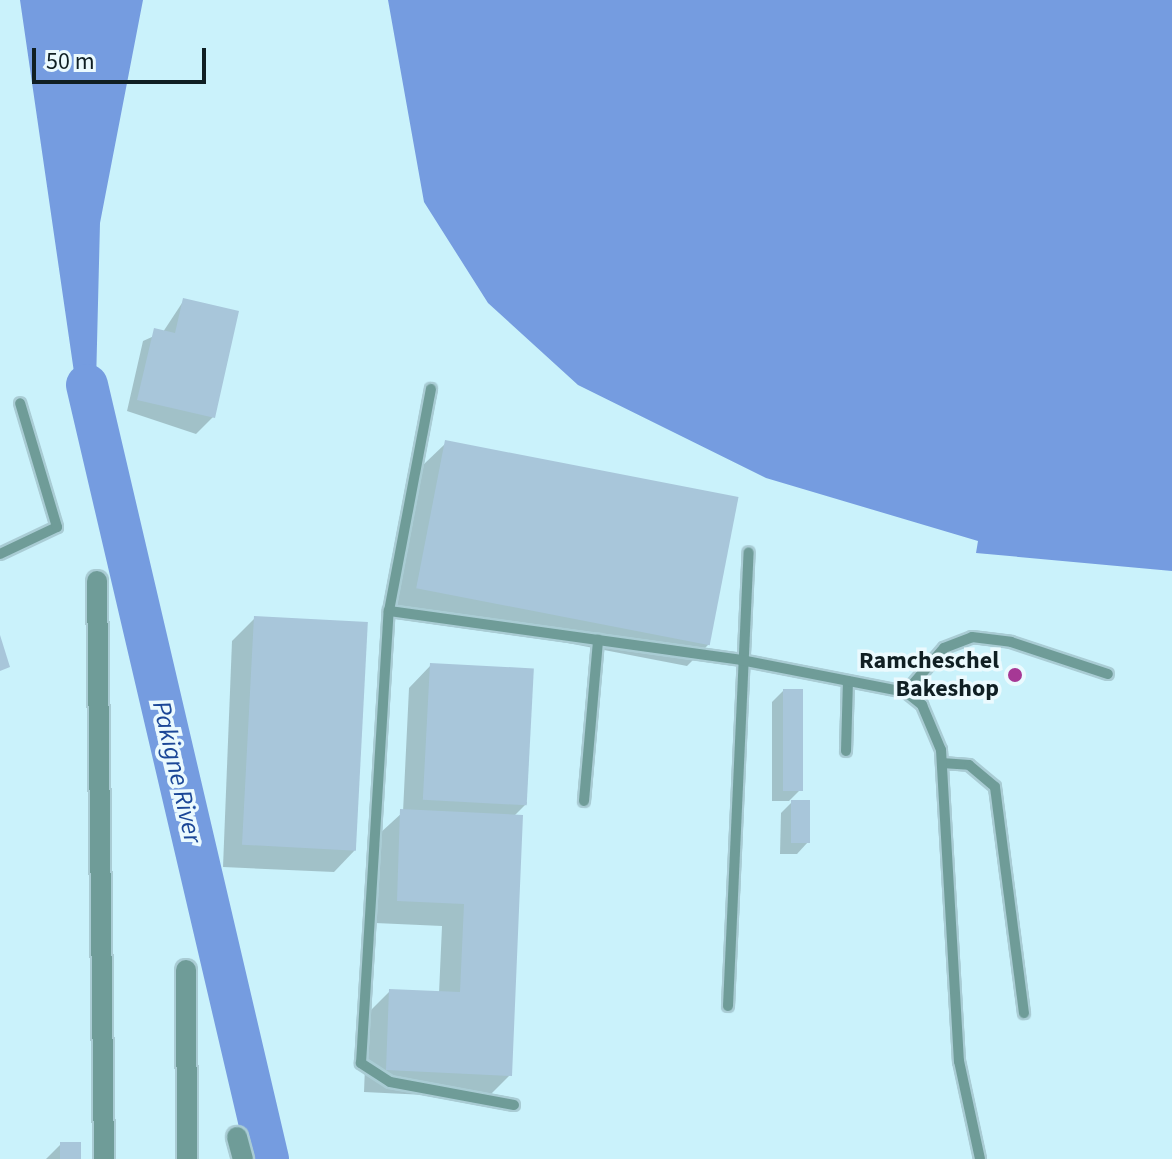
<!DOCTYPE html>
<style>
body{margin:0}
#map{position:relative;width:1172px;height:1159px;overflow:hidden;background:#caf2fb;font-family:"Source Sans 3",sans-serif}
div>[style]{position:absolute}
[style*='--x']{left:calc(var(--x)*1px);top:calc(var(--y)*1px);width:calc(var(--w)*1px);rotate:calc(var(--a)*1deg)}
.water>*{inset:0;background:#759ce0}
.shadow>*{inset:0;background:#0003}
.river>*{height:42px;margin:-21px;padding:0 21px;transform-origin:21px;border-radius:21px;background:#759ce0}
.building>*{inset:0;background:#a8c6da;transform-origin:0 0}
.roads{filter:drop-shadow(2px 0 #a9ccd4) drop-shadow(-2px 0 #a9ccd4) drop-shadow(0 2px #a9ccd4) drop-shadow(0 -2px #a9ccd4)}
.service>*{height:10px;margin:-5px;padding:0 5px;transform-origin:5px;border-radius:5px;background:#6f9c98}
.minor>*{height:20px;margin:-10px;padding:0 10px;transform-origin:10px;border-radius:10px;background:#6f9c98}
.dots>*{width:22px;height:22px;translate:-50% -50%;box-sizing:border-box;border:4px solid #ebfafe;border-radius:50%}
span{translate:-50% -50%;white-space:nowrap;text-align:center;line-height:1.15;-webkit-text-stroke:7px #ebfafe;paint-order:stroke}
.poi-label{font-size:24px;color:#101f23;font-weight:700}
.right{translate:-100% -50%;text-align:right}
.water-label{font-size:26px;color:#1b4797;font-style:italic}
.scale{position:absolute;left:32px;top:48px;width:174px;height:36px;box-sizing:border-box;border:4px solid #101f23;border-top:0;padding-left:10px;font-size:24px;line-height:28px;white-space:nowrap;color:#101f23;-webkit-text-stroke:6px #ebfafe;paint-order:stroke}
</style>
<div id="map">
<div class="water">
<div style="clip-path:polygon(20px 0,143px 0,100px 223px,96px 384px,76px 386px)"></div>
<div style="clip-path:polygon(388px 0,1172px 0,1172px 571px,976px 553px,978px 541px,766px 478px,578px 385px,488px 303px,424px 202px)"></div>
</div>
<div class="shadow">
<div style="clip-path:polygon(184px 300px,213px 417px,196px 434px,127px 411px,143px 341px,163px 332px)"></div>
<div style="clip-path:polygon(446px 443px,709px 644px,687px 666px,396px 610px,423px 465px)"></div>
<div style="clip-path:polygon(255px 618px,356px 849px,334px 872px,223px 867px,232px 641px)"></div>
<div style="clip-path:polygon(431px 665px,527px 803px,514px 816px,510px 1075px,487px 1098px,364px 1092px,367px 1014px,390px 991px,439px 993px,442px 926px,375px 923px,379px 834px,403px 812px,409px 688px)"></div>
<div style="clip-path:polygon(783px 691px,800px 790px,789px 801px,772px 801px,772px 702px)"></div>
<div style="clip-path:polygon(792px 802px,808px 842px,797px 854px,780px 854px,781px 813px)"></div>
<div style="clip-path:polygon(61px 1144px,79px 1159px,46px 1159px)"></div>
</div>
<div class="river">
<div style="--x:87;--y:385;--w:795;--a:76.84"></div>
</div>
<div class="building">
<div style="clip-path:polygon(183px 298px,239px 311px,215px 418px,137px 400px,154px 328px,175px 333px)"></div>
<div style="left:445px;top:440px;width:299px;height:151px;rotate:11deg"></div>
<div style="left:254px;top:616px;width:114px;height:229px;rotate:3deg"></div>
<div style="clip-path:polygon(0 635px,10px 667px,0 671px)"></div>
<div style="left:430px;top:663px;width:104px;height:137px;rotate:3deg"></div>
<div style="left:783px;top:689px;width:20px;height:102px"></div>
<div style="left:791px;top:800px;width:19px;height:43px"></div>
<div style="clip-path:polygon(400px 809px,523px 815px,512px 1076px,386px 1070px,389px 989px,460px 992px,464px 904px,397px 901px)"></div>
<div style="left:60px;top:1142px;width:21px;height:17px"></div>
</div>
<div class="roads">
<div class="service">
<div style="--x:0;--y:554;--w:63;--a:-25.3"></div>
<div style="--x:57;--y:527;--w:129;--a:-106.6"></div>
<div style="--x:389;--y:611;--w:226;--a:-79.3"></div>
<div style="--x:906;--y:692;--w:58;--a:-49.2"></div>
<div style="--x:944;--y:648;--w:30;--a:-21"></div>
<div style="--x:972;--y:637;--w:39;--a:7"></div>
<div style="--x:1011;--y:642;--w:102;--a:18.3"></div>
<div style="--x:846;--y:751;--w:70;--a:-88.4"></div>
<div style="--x:942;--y:763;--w:27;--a:4"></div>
<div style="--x:969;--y:765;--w:34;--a:40"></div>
<div style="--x:995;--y:787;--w:228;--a:82.7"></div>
<div style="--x:584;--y:801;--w:162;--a:-85"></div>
<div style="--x:728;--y:1006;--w:454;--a:-87.4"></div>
<div style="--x:514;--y:1105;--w:126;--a:-169.5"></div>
<div style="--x:390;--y:1082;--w:35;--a:-147"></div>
<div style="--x:361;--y:1063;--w:453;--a:-86.5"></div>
<div style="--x:389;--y:611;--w:355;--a:7.9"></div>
<div style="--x:741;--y:660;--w:168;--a:11"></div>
<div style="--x:906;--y:692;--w:21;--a:39"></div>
<div style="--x:922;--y:705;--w:49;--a:67.1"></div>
<div style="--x:941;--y:750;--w:312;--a:86.7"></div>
<div style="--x:959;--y:1061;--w:100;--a:77.9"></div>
</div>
<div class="minor">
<div style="--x:97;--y:581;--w:578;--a:89.31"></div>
<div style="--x:186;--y:970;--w:189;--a:89.7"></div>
<div style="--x:237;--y:1137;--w:23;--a:75"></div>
</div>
</div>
<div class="dots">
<div style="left:1015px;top:675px;background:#a63895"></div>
</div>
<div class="poi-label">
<span class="right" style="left:999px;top:675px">Ramcheschel<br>Bakeshop</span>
</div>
<div class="water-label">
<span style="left:177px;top:772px;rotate:77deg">Pakigne River</span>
</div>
<div class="scale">50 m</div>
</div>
